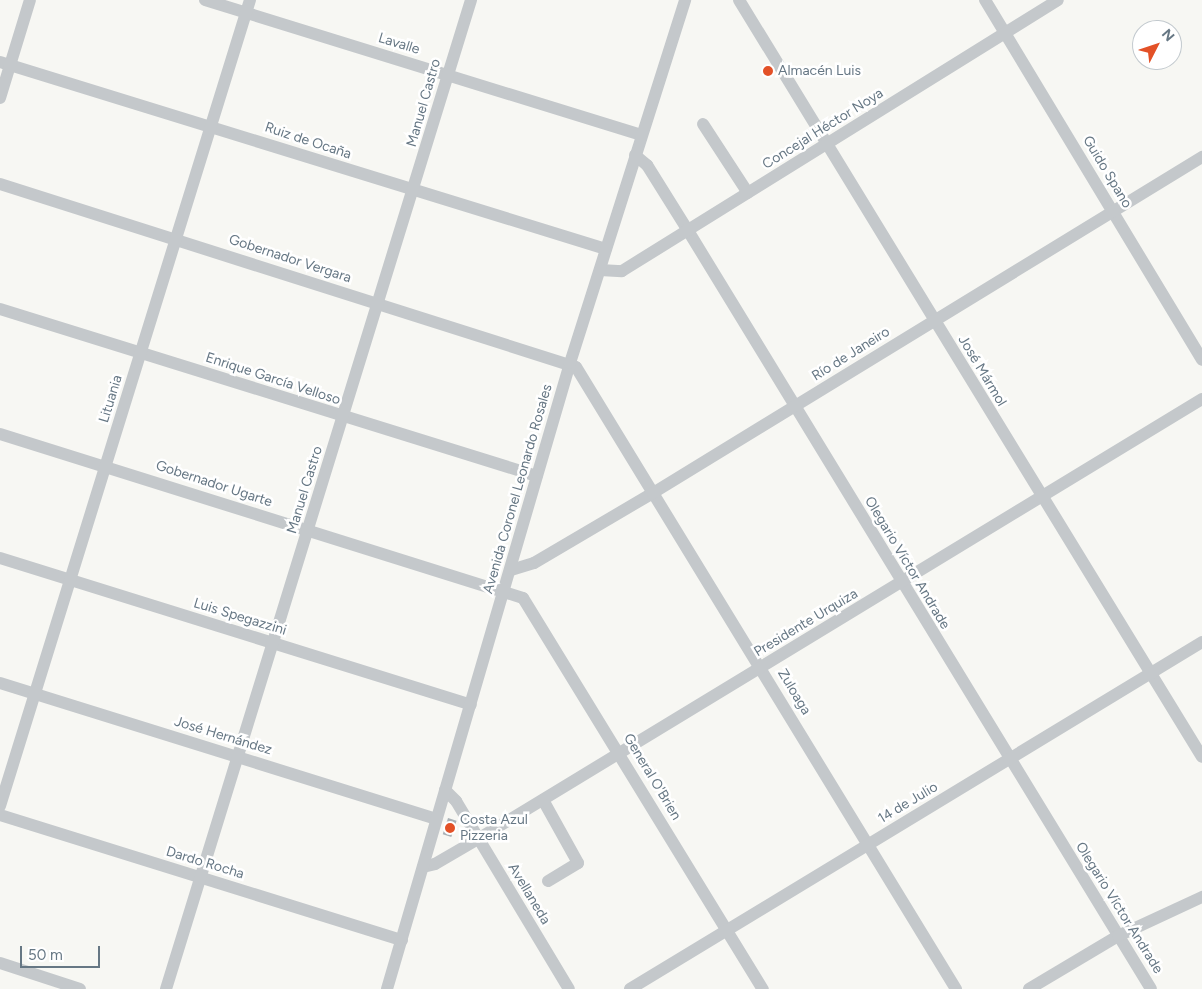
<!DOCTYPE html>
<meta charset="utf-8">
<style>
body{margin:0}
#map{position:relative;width:1202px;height:989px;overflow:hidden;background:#f7f7f3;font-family:Figtree,sans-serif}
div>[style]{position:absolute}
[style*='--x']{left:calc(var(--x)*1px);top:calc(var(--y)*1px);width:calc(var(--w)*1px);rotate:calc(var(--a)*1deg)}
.building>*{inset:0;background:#a9b1b6;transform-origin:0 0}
.minor>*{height:12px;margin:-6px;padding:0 6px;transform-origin:6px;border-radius:6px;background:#c4c8cb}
.dots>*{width:14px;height:14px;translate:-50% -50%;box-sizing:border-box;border:2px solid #fff;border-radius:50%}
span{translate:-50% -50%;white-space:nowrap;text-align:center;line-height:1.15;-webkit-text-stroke:5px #fff;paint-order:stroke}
.street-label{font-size:14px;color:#667784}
.poi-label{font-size:14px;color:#667784}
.left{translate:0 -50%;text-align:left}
.north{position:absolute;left:1132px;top:20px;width:50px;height:50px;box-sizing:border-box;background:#fff;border:1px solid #c2c9ce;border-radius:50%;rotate:49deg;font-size:14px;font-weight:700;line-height:20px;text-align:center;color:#667784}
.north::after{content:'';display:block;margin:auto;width:18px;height:22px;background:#e35127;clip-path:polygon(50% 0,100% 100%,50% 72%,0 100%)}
.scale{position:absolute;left:20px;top:946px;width:80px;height:22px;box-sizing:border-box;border:2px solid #667784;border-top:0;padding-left:6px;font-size:15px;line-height:18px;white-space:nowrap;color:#667784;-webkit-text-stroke:4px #fff;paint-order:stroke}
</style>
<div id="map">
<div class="building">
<div style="left:448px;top:818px;width:9px;height:17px;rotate:18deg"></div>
</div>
<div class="minor">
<div style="--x:205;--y:0;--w:456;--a:17.2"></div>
<div style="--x:739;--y:0;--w:887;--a:58.55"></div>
<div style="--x:985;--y:0;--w:420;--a:58.9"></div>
<div style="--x:0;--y:62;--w:634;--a:17.15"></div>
<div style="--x:0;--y:98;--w:102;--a:-73"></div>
<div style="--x:703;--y:124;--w:82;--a:56.9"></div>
<div style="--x:635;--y:155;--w:16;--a:40"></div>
<div style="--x:647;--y:165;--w:75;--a:58"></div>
<div style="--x:687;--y:229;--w:890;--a:58.59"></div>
<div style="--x:0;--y:184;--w:604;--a:17.63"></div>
<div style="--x:576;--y:367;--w:729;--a:58.58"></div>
<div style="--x:600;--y:270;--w:22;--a:3"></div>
<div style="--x:622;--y:271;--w:513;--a:-31.86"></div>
<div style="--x:0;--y:309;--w:562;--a:17.28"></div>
<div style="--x:0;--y:434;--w:548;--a:17.41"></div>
<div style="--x:523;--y:598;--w:459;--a:58.5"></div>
<div style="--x:0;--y:558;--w:493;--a:17.3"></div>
<div style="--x:511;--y:570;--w:24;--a:-17"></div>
<div style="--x:534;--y:563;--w:138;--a:-30.5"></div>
<div style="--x:653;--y:493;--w:644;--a:-31.47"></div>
<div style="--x:0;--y:683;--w:457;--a:17.3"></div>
<div style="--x:445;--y:790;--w:16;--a:45"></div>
<div style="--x:456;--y:801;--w:219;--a:59"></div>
<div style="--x:543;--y:800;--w:72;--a:60.9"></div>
<div style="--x:578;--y:863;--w:35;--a:149"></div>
<div style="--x:0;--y:806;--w:844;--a:-72.77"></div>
<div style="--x:0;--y:815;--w:421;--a:17.3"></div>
<div style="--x:423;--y:867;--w:12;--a:-14"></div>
<div style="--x:435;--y:864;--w:50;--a:-30.2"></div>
<div style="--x:478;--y:839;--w:847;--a:-31.29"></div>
<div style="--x:0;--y:963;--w:84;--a:18"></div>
<div style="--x:166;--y:989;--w:1035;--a:-72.86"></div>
<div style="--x:387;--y:989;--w:652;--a:-73.7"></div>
<div style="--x:570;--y:363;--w:381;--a:-72.4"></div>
<div style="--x:630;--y:989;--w:669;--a:-31.24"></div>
<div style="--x:1029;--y:989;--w:104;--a:-30.8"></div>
<div style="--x:1118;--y:936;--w:93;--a:-24.9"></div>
</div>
<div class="dots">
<div style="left:768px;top:71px;background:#e35127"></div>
<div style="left:450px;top:828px;background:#e35127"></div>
</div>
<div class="street-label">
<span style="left:399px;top:44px;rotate:17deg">Lavalle</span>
<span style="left:424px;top:103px;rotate:-74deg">Manuel Castro</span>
<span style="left:823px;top:129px;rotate:-32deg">Concejal Héctor Noya</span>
<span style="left:308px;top:141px;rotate:18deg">Ruiz de Ocaña</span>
<span style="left:1107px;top:172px;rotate:59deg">Guido Spano</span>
<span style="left:290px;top:259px;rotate:18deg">Gobernador Vergara</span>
<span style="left:851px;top:354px;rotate:-32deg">Río de Janeiro</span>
<span style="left:982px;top:371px;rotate:59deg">José Mármol</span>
<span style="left:273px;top:379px;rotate:18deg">Enrique García Velloso</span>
<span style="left:111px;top:399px;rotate:-73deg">Lituania</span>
<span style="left:214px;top:484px;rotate:18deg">Gobernador Ugarte</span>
<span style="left:518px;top:489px;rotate:-74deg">Avenida Coronel Leonardo Rosales</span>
<span style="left:305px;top:490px;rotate:-73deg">Manuel Castro</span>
<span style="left:907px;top:563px;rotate:59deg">Olegario Víctor Andrade</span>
<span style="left:240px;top:617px;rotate:17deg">Luis Spegazzini</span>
<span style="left:806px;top:623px;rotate:-31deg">Presidente Urquiza</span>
<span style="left:794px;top:692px;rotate:59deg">Zuloaga</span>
<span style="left:223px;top:736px;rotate:17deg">José Hernández</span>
<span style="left:652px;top:777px;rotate:59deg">General O'Brien</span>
<span style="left:908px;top:803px;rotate:-31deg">14 de Julio</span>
<span style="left:205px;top:863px;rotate:17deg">Dardo Rocha</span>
<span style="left:529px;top:894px;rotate:59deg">Avellaneda</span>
<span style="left:1119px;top:908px;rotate:58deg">Olegario Víctor Andrade</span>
</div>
<div class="poi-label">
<span class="left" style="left:778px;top:71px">Almacén Luis</span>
<span class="left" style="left:460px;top:828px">Costa Azul<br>Pizzeria</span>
</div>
<div class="north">N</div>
<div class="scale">50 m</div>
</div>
